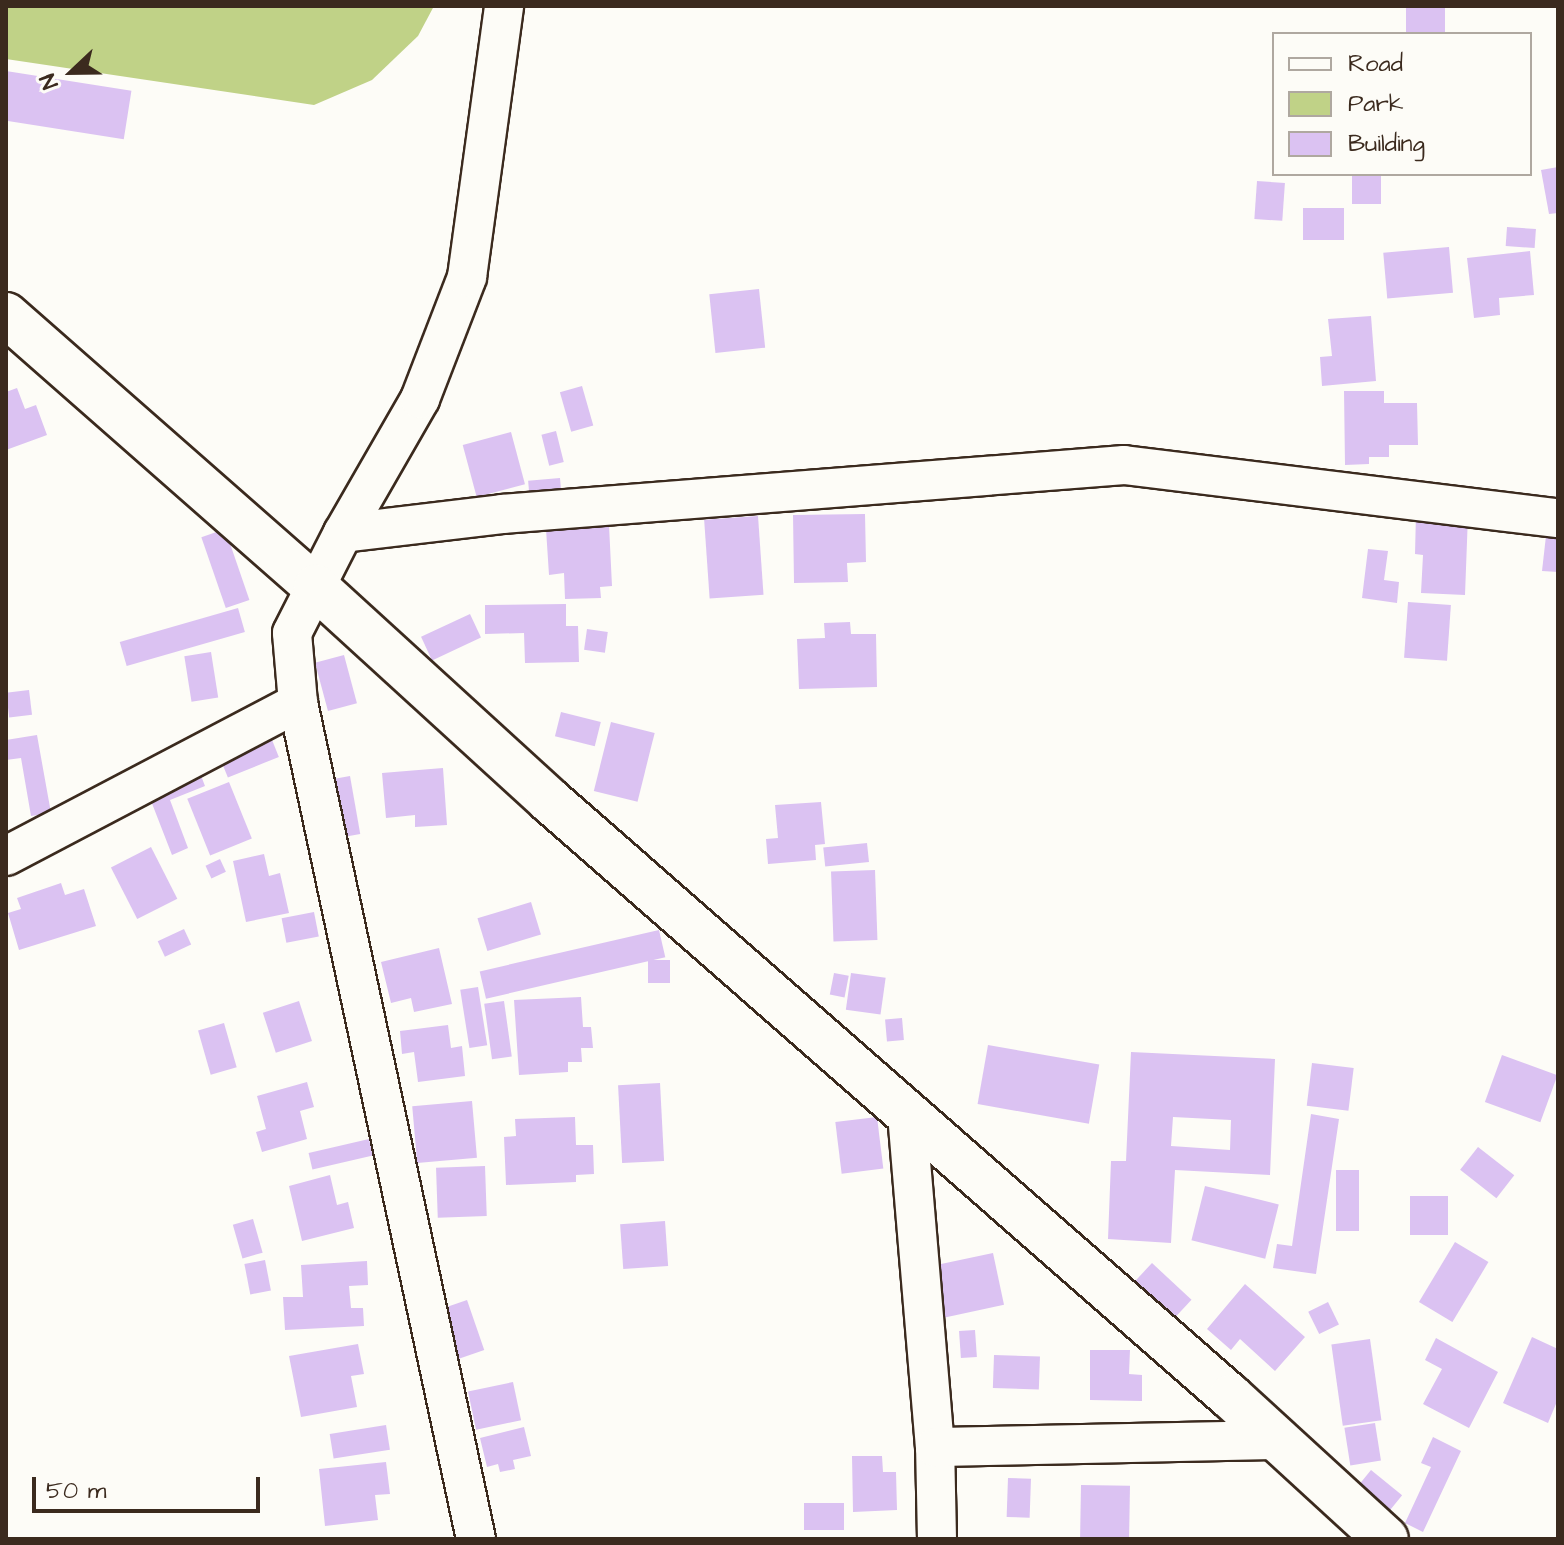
<!DOCTYPE html>
<style>
body{margin:0}
#map{position:relative;width:1564px;height:1545px;overflow:hidden;background:#fdfcf7;font-family:"Architects Daughter",sans-serif}
div>[style]{position:absolute}
[style*='--x']{left:calc(var(--x)*1px);top:calc(var(--y)*1px);width:calc(var(--w)*1px);rotate:calc(var(--a)*1deg)}
.green>*{inset:0;background:#c0d287}
.building>*{inset:0;background:#dbc2f2;transform-origin:0 0}
.roads{filter:drop-shadow(2px 0 #3b2a1e) drop-shadow(-2px 0 #3b2a1e) drop-shadow(0 2px #3b2a1e) drop-shadow(0 -2px #3b2a1e)}
.minor>*{height:38px;margin:-19px;padding:0 19px;transform-origin:19px;border-radius:19px;background:#fdfcf7}
.major>*{height:44px;margin:-22px;padding:0 22px;transform-origin:22px;border-radius:22px;background:#fdfcf7}
span{translate:-50% -50%;white-space:nowrap;text-align:center;line-height:1.15;-webkit-text-stroke:7px #fdfcf7;paint-order:stroke}
.frame{position:absolute;inset:0;border:8px solid #3b2a1e;pointer-events:none}
.legend{position:absolute;left:1272px;top:32px;width:260px;height:144px;box-sizing:border-box;background:#fdfcf7;border:2px solid #afa8a0;margin:0;padding:10px 14px;list-style:none;font-size:24px;color:#3b2a1e}
.legend li{display:flex;align-items:center;gap:16px;height:40px}
.legend b{width:40px;border:2px solid #afa8a0}
.north{position:absolute;left:32px;top:32px;width:80px;height:80px;-webkit-text-stroke:6px #fdfcf7;paint-order:stroke;rotate:248deg;font-size:22px;font-weight:700;line-height:32px;text-align:center;color:#3b2a1e}
.north::after{content:'';display:block;margin:auto;width:28px;height:36px;background:#3b2a1e;clip-path:polygon(50% 0,100% 100%,50% 72%,0 100%)}
.scale{position:absolute;left:32px;top:1477px;width:228px;height:36px;box-sizing:border-box;border:4px solid #3b2a1e;border-top:0;padding-left:10px;font-size:24px;line-height:28px;white-space:nowrap;color:#3b2a1e;-webkit-text-stroke:6px #fdfcf7;paint-order:stroke}
</style>
<div id="map">
<div class="green">
<div style="clip-path:polygon(6px 6px,434px 6px,418px 36px,372px 80px,314px 105px,6px 59px)"></div>
</div>
<div class="building">
<div style="left:1406px;top:6px;width:39px;height:28px"></div>
<div style="left:6px;top:71px;width:127px;height:49px;rotate:9deg"></div>
<div style="clip-path:polygon(1558px 167px,1558px 213px,1549px 214px,1541px 170px)"></div>
<div style="left:1352px;top:174px;width:29px;height:30px"></div>
<div style="left:1257px;top:181px;width:28px;height:38px;rotate:4deg"></div>
<div style="left:1303px;top:208px;width:41px;height:32px"></div>
<div style="left:1507px;top:227px;width:29px;height:19px;rotate:4deg"></div>
<div style="left:1449px;top:247px;width:46px;height:66px;rotate:85deg"></div>
<div style="clip-path:polygon(1530px 251px,1534px 295px,1499px 298px,1500px 315px,1474px 318px,1467px 258px)"></div>
<div style="left:759px;top:289px;width:59px;height:50px;rotate:84deg"></div>
<div style="clip-path:polygon(1371px 316px,1376px 381px,1322px 386px,1320px 357px,1332px 356px,1328px 319px)"></div>
<div style="left:582px;top:386px;width:41px;height:23px;rotate:74deg"></div>
<div style="clip-path:polygon(17px 388px,25px 409px,36px 405px,47px 435px,6px 450px,6px 392px)"></div>
<div style="clip-path:polygon(1344px 391px,1384px 391px,1384px 403px,1417px 403px,1418px 445px,1389px 445px,1389px 457px,1369px 457px,1369px 464px,1345px 465px)"></div>
<div style="left:556px;top:431px;width:32px;height:15px;rotate:76deg"></div>
<div style="left:511px;top:432px;width:54px;height:50px;rotate:75deg"></div>
<div style="left:560px;top:478px;width:22px;height:32px;rotate:85deg"></div>
<div style="clip-path:polygon(1416px 513px,1468px 515px,1465px 595px,1421px 593px,1423px 555px,1415px 554px)"></div>
<div style="clip-path:polygon(865px 514px,866px 562px,847px 563px,848px 582px,794px 583px,793px 515px)"></div>
<div style="left:758px;top:516px;width:79px;height:54px;rotate:86deg"></div>
<div style="clip-path:polygon(609px 525px,612px 586px,600px 587px,601px 598px,565px 599px,564px 573px,549px 575px,546px 529px)"></div>
<div style="clip-path:polygon(1547px 527px,1558px 529px,1558px 572px,1542px 571px)"></div>
<div style="left:225px;top:529px;width:75px;height:25px;rotate:71deg"></div>
<div style="clip-path:polygon(1368px 549px,1388px 551px,1384px 580px,1399px 582px,1397px 603px,1362px 598px)"></div>
<div style="left:1408px;top:602px;width:43px;height:56px;rotate:4deg"></div>
<div style="clip-path:polygon(566px 604px,566px 626px,578px 626px,579px 662px,525px 663px,524px 633px,485px 634px,485px 605px)"></div>
<div style="left:238px;top:608px;width:25px;height:123px;rotate:74deg"></div>
<div style="left:470px;top:614px;width:26px;height:54px;rotate:65deg"></div>
<div style="clip-path:polygon(850px 622px,851px 634px,876px 634px,877px 687px,799px 689px,797px 639px,825px 638px,824px 623px)"></div>
<div style="left:587px;top:629px;width:21px;height:21px;rotate:8deg"></div>
<div style="left:211px;top:652px;width:46px;height:27px;rotate:81deg"></div>
<div style="left:344px;top:655px;width:50px;height:30px;rotate:75deg"></div>
<div style="left:29px;top:690px;width:25px;height:23px;rotate:83deg"></div>
<div style="left:561px;top:712px;width:41px;height:25px;rotate:14deg"></div>
<div style="left:611px;top:722px;width:45px;height:71px;rotate:14deg"></div>
<div style="left:268px;top:730px;width:29px;height:55px;rotate:68deg"></div>
<div style="clip-path:polygon(37px 735px,51px 813px,31px 816px,21px 758px,6px 760px,6px 740px)"></div>
<div style="clip-path:polygon(198px 768px,205px 786px,170px 800px,188px 848px,172px 855px,146px 788px)"></div>
<div style="clip-path:polygon(443px 768px,447px 825px,415px 827px,415px 815px,386px 818px,382px 773px)"></div>
<div style="left:350px;top:776px;width:59px;height:24px;rotate:80deg"></div>
<div style="left:229px;top:782px;width:61px;height:45px;rotate:68deg"></div>
<div style="clip-path:polygon(821px 802px,825px 844px,815px 845px,816px 860px,768px 864px,766px 839px,778px 838px,775px 805px)"></div>
<div style="left:867px;top:843px;width:19px;height:44px;rotate:84deg"></div>
<div style="left:151px;top:847px;width:58px;height:45px;rotate:63deg"></div>
<div style="clip-path:polygon(264px 854px,269px 876px,280px 873px,289px 913px,246px 922px,233px 861px)"></div>
<div style="left:220px;top:859px;width:14px;height:16px;rotate:65deg"></div>
<div style="left:875px;top:870px;width:70px;height:44px;rotate:88deg"></div>
<div style="clip-path:polygon(61px 883px,65px 895px,84px 889px,96px 926px,19px 950px,8px 913px,21px 909px,17px 898px)"></div>
<div style="left:531px;top:902px;width:34px;height:56px;rotate:73deg"></div>
<div style="left:314px;top:912px;width:25px;height:33px;rotate:79deg"></div>
<div style="left:184px;top:929px;width:17px;height:29px;rotate:65deg"></div>
<div style="left:659px;top:930px;width:28px;height:184px;rotate:77deg"></div>
<div style="clip-path:polygon(439px 948px,452px 1004px,414px 1012px,411px 998px,391px 1003px,381px 962px)"></div>
<div style="left:670px;top:960px;width:23px;height:22px;rotate:90deg"></div>
<div style="left:834px;top:973px;width:15px;height:22px;rotate:11deg"></div>
<div style="left:851px;top:973px;width:35px;height:37px;rotate:8deg"></div>
<div style="left:478px;top:987px;width:59px;height:18px;rotate:81deg"></div>
<div style="clip-path:polygon(581px 997px,583px 1027px,591px 1027px,593px 1048px,581px 1048px,582px 1062px,568px 1062px,568px 1072px,519px 1075px,514px 1000px)"></div>
<div style="left:299px;top:1001px;width:42px;height:38px;rotate:72deg"></div>
<div style="left:504px;top:1001px;width:56px;height:20px;rotate:82deg"></div>
<div style="left:902px;top:1018px;width:22px;height:17px;rotate:85deg"></div>
<div style="left:224px;top:1023px;width:46px;height:27px;rotate:74deg"></div>
<div style="clip-path:polygon(448px 1025px,451px 1048px,462px 1046px,465px 1076px,418px 1082px,414px 1052px,402px 1054px,400px 1031px)"></div>
<div style="left:988px;top:1045px;width:113px;height:60px;rotate:10deg"></div>
<div style="clip-path:polygon(evenodd,1131px 1052px,1275px 1059px,1270px 1175px,1175px 1170px,1171px 1243px,1108px 1239px,1111px 1161px,1126px 1161px,1131px 1052px,1173px 1117px,1231px 1120px,1230px 1150px,1171px 1146px,1173px 1117px)"></div>
<div style="left:1502px;top:1055px;width:59px;height:50px;rotate:20deg"></div>
<div style="left:1312px;top:1063px;width:42px;height:43px;rotate:7deg"></div>
<div style="clip-path:polygon(307px 1082px,314px 1107px,300px 1111px,307px 1139px,262px 1152px,256px 1132px,266px 1129px,257px 1096px)"></div>
<div style="left:660px;top:1083px;width:78px;height:42px;rotate:87deg"></div>
<div style="left:472px;top:1101px;width:57px;height:60px;rotate:85deg"></div>
<div style="clip-path:polygon(1311px 1114px,1339px 1119px,1316px 1274px,1273px 1268px,1277px 1244px,1292px 1246px)"></div>
<div style="clip-path:polygon(575px 1117px,576px 1145px,593px 1145px,594px 1174px,576px 1175px,576px 1182px,506px 1185px,504px 1137px,516px 1136px,515px 1119px)"></div>
<div style="left:877px;top:1117px;width:52px;height:42px;rotate:83deg"></div>
<div style="left:369px;top:1139px;width:17px;height:62px;rotate:77deg"></div>
<div style="left:1478px;top:1147px;width:46px;height:29px;rotate:38deg"></div>
<div style="left:485px;top:1166px;width:50px;height:49px;rotate:88deg"></div>
<div style="left:1336px;top:1170px;width:23px;height:61px"></div>
<div style="clip-path:polygon(330px 1175px,337px 1205px,348px 1202px,354px 1228px,302px 1241px,289px 1186px)"></div>
<div style="left:1205px;top:1186px;width:76px;height:56px;rotate:14deg"></div>
<div style="left:1410px;top:1196px;width:38px;height:39px"></div>
<div style="left:253px;top:1219px;width:35px;height:21px;rotate:74deg"></div>
<div style="left:665px;top:1221px;width:45px;height:45px;rotate:86deg"></div>
<div style="left:1455px;top:1242px;width:39px;height:70px;rotate:31deg"></div>
<div style="left:993px;top:1253px;width:53px;height:64px;rotate:78deg"></div>
<div style="left:265px;top:1260px;width:31px;height:21px;rotate:79deg"></div>
<div style="clip-path:polygon(367px 1261px,368px 1285px,349px 1286px,351px 1308px,363px 1308px,364px 1326px,285px 1330px,283px 1297px,303px 1297px,301px 1265px)"></div>
<div style="left:1152px;top:1263px;width:54px;height:30px;rotate:43deg"></div>
<div style="clip-path:polygon(1245px 1284px,1305px 1337px,1275px 1371px,1240px 1339px,1231px 1350px,1207px 1329px)"></div>
<div style="left:467px;top:1300px;width:53px;height:36px;rotate:71deg"></div>
<div style="left:1328px;top:1302px;width:25px;height:22px;rotate:64deg"></div>
<div style="left:975px;top:1330px;width:27px;height:16px;rotate:86deg"></div>
<div style="clip-path:polygon(1532px 1337px,1558px 1349px,1558px 1399px,1548px 1423px,1503px 1403px)"></div>
<div style="clip-path:polygon(1436px 1338px,1498px 1372px,1469px 1428px,1423px 1404px,1442px 1369px,1425px 1360px)"></div>
<div style="left:1370px;top:1339px;width:82px;height:39px;rotate:82deg"></div>
<div style="clip-path:polygon(358px 1344px,364px 1374px,351px 1376px,357px 1407px,301px 1417px,289px 1356px)"></div>
<div style="clip-path:polygon(1090px 1350px,1130px 1350px,1129px 1374px,1142px 1375px,1142px 1401px,1090px 1400px)"></div>
<div style="left:994px;top:1355px;width:46px;height:33px;rotate:2deg"></div>
<div style="left:513px;top:1382px;width:39px;height:46px;rotate:78deg"></div>
<div style="left:1375px;top:1423px;width:38px;height:31px;rotate:81deg"></div>
<div style="left:386px;top:1425px;width:25px;height:57px;rotate:81deg"></div>
<div style="clip-path:polygon(524px 1427px,531px 1456px,513px 1460px,515px 1469px,500px 1472px,498px 1464px,487px 1467px,480px 1438px)"></div>
<div style="clip-path:polygon(1433px 1437px,1461px 1451px,1423px 1532px,1405px 1523px,1431px 1467px,1421px 1463px)"></div>
<div style="clip-path:polygon(852px 1456px,882px 1456px,883px 1472px,896px 1472px,897px 1510px,853px 1512px)"></div>
<div style="clip-path:polygon(386px 1462px,390px 1494px,375px 1495px,378px 1520px,325px 1526px,319px 1469px)"></div>
<div style="left:1371px;top:1470px;width:40px;height:19px;rotate:39deg"></div>
<div style="left:1008px;top:1478px;width:23px;height:39px;rotate:2deg"></div>
<div style="left:1081px;top:1485px;width:49px;height:54px;rotate:1deg"></div>
<div style="left:804px;top:1503px;width:40px;height:27px"></div>
</div>
<div class="roads">
<div class="minor">
<div style="--x:343;--y:533;--w:160;--a:-6.8"></div>
<div style="--x:502;--y:514;--w:624;--a:-4.5"></div>
<div style="--x:1124;--y:465;--w:437;--a:7"></div>
<div style="--x:6;--y:856;--w:330;--a:-27.7"></div>
<div style="--x:907;--y:1114;--w:334;--a:85.2"></div>
<div style="--x:476;--y:1539;--w:855;--a:-102.02"></div>
<div style="--x:298;--y:703;--w:70;--a:-94.9"></div>
<div style="--x:292;--y:633;--w:112;--a:-63"></div>
<div style="--x:343;--y:533;--w:155;--a:-60.1"></div>
<div style="--x:420;--y:399;--w:131;--a:-68.9"></div>
<div style="--x:467;--y:277;--w:274;--a:-82.2"></div>
<div style="--x:937;--y:1539;--w:92;--a:-91.2"></div>
<div style="--x:935;--y:1447;--w:343;--a:-1.2"></div>
</div>
<div class="major">
<div style="--x:6;--y:315;--w:412;--a:41.3"></div>
<div style="--x:316;--y:587;--w:316;--a:42.4"></div>
<div style="--x:549;--y:800;--w:906;--a:41.2"></div>
<div style="--x:1231;--y:1397;--w:210;--a:42.5"></div>
</div>
</div>
<div class="frame"></div>
<ul class="legend">
<li><b style="height:10px;background:#fdfcf7"></b>Road</li>
<li><b style="height:22px;background:#c0d287"></b>Park</li>
<li><b style="height:22px;background:#dbc2f2"></b>Building</li>
</ul>
<div class="north">N</div>
<div class="scale">50 m</div>
</div>
